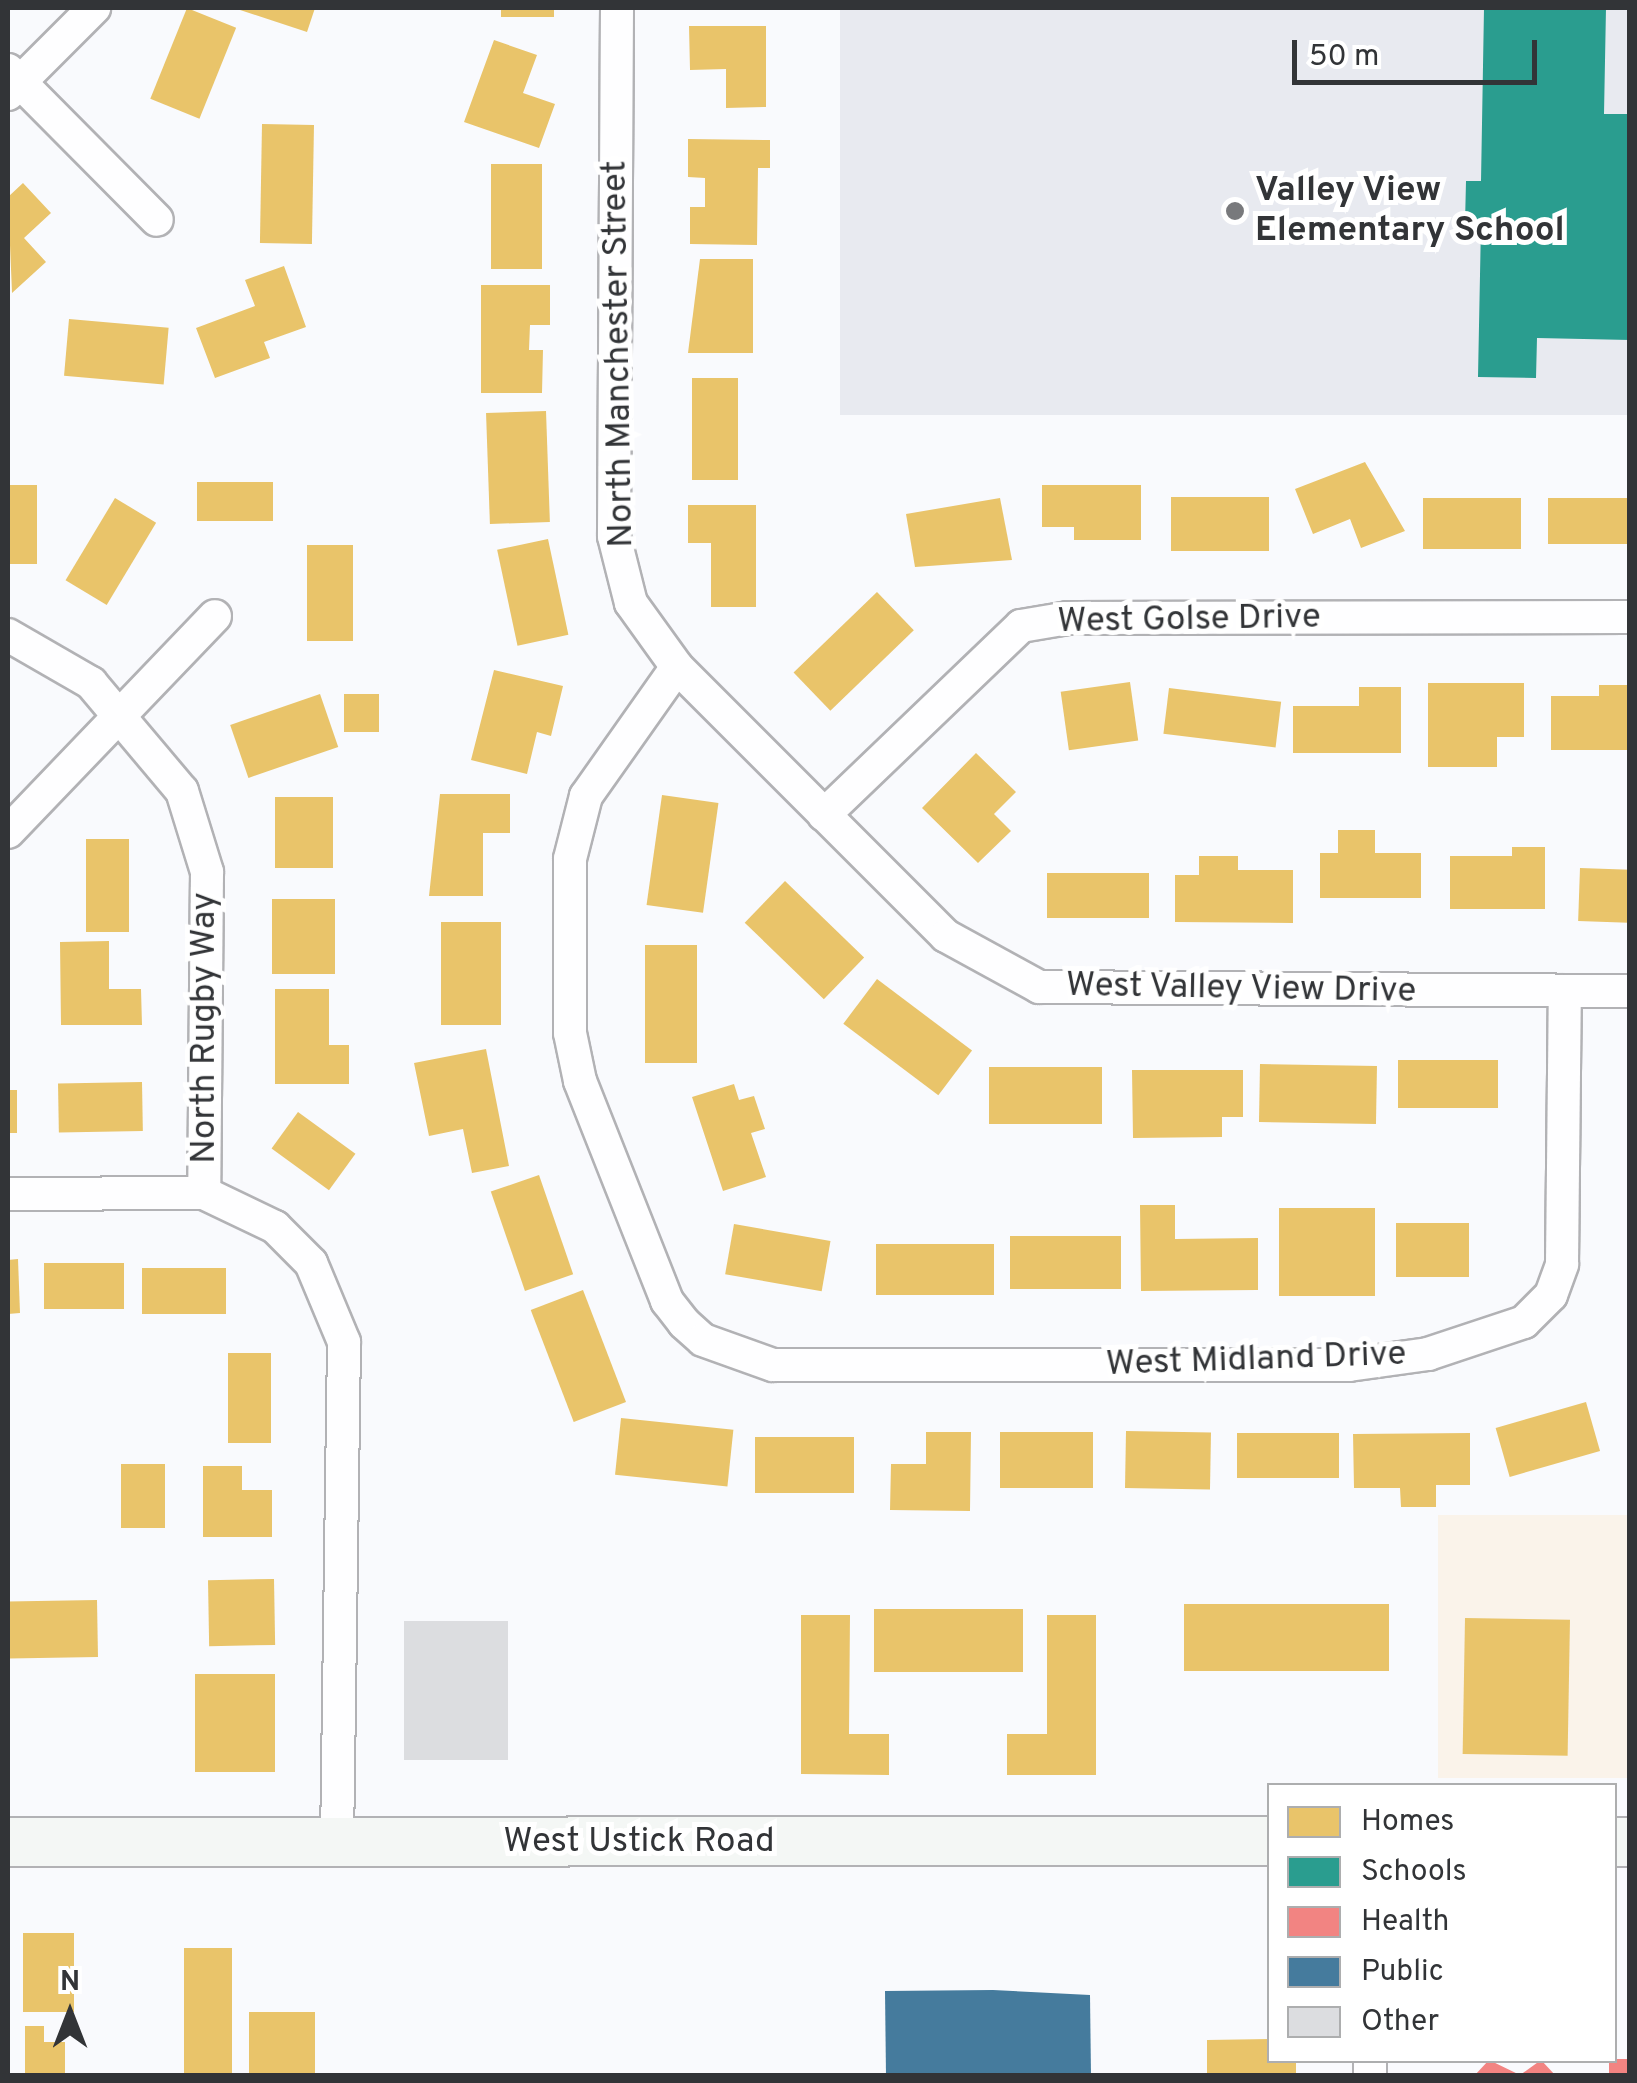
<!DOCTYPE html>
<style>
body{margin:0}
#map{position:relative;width:1637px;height:2083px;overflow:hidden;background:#f9fafd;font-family:Overpass,sans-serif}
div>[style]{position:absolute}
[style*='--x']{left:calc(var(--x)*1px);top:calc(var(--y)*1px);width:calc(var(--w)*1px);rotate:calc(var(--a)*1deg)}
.commercial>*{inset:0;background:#faf3ea;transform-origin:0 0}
.built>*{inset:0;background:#e8eaf0;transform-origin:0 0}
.homes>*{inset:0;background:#e9c46a;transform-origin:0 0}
.schools>*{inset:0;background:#2a9d8f}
.health>*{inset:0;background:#f28482;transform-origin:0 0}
.public>*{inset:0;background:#457b9d}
.building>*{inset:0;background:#dcdde0;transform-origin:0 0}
.roads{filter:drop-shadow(2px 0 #b2b2b5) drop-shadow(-2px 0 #b2b2b5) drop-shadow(0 2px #b2b2b5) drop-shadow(0 -2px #b2b2b5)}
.minor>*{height:32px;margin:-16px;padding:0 16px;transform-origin:16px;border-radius:16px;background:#fefeff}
.secondary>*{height:48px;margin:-24px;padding:0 24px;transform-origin:24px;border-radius:24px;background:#f4f7f5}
.dots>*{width:28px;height:28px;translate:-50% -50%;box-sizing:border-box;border:5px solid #fff;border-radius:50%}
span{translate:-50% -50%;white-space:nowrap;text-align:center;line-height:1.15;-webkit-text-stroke:10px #fff;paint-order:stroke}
.poi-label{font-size:35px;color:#323437;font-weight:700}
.left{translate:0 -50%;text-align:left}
.street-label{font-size:35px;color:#323437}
.frame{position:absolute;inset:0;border:10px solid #323437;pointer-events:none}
.legend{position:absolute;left:1267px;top:1783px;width:350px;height:280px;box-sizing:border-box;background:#fff;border:2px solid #adaeaf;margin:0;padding:12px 18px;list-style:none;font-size:30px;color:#323437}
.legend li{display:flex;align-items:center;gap:20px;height:50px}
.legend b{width:50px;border:2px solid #adaeaf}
.north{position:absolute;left:20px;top:1963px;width:100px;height:100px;-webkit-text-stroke:8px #fff;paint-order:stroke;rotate:0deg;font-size:28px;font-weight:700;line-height:40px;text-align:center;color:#323437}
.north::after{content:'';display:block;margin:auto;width:35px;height:45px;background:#323437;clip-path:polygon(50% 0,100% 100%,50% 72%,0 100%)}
.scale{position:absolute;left:1292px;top:40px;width:245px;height:45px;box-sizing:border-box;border:5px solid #323437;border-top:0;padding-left:12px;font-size:30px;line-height:35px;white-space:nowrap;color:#323437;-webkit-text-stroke:8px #fff;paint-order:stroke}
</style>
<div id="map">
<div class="commercial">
<div style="left:1438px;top:1515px;width:191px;height:263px"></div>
</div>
<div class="built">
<div style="left:840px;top:8px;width:789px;height:407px"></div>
</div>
<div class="homes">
<div style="left:187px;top:8px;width:53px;height:98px;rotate:22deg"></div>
<div style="clip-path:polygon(234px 8px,315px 8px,307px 32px)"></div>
<div style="left:501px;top:8px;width:53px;height:9px"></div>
<div style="clip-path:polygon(689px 26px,766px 26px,766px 107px,726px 108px,726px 69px,690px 70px)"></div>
<div style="clip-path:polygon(494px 40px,537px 55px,523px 93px,555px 104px,539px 148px,464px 122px)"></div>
<div style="left:262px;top:124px;width:52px;height:119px;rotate:1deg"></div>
<div style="clip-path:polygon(688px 139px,770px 140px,770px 168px,758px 168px,757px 245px,690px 244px,690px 207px,705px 207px,705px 178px,688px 177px)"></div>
<div style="left:491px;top:164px;width:51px;height:105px"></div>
<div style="clip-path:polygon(23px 183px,51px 213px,24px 238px,46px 262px,12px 293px,8px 197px)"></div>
<div style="clip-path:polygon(700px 259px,753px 259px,753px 353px,688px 353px)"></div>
<div style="clip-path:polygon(284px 266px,306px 327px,264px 342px,270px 358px,215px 378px,196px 328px,255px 306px,245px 280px)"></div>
<div style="clip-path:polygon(481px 285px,550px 285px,550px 325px,530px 325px,529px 350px,543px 350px,542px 393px,481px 393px)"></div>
<div style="left:69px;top:319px;width:100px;height:57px;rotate:5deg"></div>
<div style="left:692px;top:378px;width:46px;height:102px"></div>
<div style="left:546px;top:411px;width:111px;height:60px;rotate:88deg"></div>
<div style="clip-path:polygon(1365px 462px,1405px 531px,1361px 548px,1350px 519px,1313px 534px,1295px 489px)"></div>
<div style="left:197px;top:482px;width:76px;height:39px"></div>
<div style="left:8px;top:485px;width:29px;height:79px"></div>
<div style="clip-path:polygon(1042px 485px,1141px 485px,1141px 540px,1074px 540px,1074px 527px,1042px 527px)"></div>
<div style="left:1171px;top:497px;width:98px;height:54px"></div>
<div style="left:115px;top:498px;width:48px;height:96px;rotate:31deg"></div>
<div style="clip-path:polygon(1000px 498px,1012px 560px,915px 567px,906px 514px)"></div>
<div style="left:1423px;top:498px;width:98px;height:51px"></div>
<div style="left:1548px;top:498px;width:82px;height:46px"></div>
<div style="clip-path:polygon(688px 505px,756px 505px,756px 607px,711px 607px,711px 543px,688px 543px)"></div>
<div style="left:548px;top:539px;width:98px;height:52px;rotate:78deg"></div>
<div style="left:307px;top:545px;width:46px;height:96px"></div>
<div style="left:877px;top:592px;width:53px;height:116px;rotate:46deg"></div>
<div style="clip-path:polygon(494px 670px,563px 686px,551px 736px,537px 732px,527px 774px,471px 760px)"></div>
<div style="left:1130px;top:682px;width:59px;height:70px;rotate:82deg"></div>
<div style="clip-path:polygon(1428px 683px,1524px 683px,1524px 737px,1497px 737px,1497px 767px,1428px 767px)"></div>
<div style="clip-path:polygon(1599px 685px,1630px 685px,1630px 750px,1551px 750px,1551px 696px,1599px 696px)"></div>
<div style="clip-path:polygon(1359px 687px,1401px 687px,1401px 753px,1293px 753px,1293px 706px,1359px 706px)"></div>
<div style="left:1169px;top:688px;width:113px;height:46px;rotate:7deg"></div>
<div style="left:320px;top:694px;width:56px;height:95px;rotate:71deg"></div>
<div style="left:344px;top:694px;width:35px;height:38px"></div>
<div style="clip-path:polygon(976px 753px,1016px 792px,994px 814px,1011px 831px,978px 863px,922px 808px)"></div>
<div style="clip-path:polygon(440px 794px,510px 794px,510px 833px,483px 833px,483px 896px,429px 896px)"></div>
<div style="left:662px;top:795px;width:57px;height:111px;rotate:8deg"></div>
<div style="left:275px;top:797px;width:58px;height:71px"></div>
<div style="clip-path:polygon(1338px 830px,1375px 830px,1375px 853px,1421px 853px,1421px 898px,1320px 898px,1320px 853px,1338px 853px)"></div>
<div style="left:86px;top:839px;width:43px;height:93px"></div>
<div style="clip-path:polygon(1512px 847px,1545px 847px,1545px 909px,1450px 909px,1450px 856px,1512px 856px)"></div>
<div style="clip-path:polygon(1199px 856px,1238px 856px,1238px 870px,1293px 870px,1293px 923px,1175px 922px,1175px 875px,1199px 875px)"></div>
<div style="left:1580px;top:868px;width:50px;height:53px;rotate:2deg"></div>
<div style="left:1047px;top:873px;width:102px;height:45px"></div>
<div style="left:785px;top:881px;width:110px;height:58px;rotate:44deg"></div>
<div style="left:272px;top:899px;width:63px;height:75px"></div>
<div style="left:441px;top:922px;width:60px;height:103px"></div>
<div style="clip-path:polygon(109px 941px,109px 989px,141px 989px,142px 1025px,61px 1025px,60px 942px)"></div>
<div style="left:645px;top:945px;width:52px;height:118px"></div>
<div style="left:877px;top:979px;width:119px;height:56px;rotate:37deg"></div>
<div style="clip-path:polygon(275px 989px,329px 989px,329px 1045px,349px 1045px,349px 1084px,275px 1084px)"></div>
<div style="clip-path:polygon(486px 1049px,509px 1166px,472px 1173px,463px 1129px,429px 1136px,414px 1063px)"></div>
<div style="left:1398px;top:1060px;width:100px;height:48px"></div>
<div style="left:1260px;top:1064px;width:117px;height:58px;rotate:1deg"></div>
<div style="left:989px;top:1067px;width:113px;height:57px"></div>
<div style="clip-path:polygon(1132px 1070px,1243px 1070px,1243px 1117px,1222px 1117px,1222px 1137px,1133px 1138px)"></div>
<div style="left:142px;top:1082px;width:49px;height:84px;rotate:89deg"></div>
<div style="clip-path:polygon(734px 1084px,739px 1100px,754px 1096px,765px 1129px,751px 1133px,766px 1177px,723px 1191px,692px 1097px)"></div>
<div style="left:8px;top:1090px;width:9px;height:43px"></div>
<div style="left:298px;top:1112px;width:71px;height:45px;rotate:36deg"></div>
<div style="left:539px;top:1175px;width:105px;height:51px;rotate:71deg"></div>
<div style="clip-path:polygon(1140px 1205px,1175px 1205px,1175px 1239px,1258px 1238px,1258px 1290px,1141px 1291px)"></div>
<div style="left:1375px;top:1208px;width:88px;height:96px;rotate:90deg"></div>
<div style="left:1396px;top:1223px;width:73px;height:54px"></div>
<div style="left:734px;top:1224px;width:98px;height:51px;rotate:10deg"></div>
<div style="left:1010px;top:1236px;width:111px;height:53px"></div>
<div style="left:876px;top:1244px;width:118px;height:51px"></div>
<div style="clip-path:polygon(18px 1259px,20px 1313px,8px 1314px,8px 1260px)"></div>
<div style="left:44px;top:1263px;width:80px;height:46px"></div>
<div style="left:142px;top:1268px;width:84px;height:46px"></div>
<div style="left:583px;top:1290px;width:120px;height:56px;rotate:69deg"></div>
<div style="left:228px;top:1353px;width:43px;height:90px"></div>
<div style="left:1586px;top:1402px;width:51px;height:94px;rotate:74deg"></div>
<div style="left:621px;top:1418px;width:113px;height:57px;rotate:6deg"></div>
<div style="left:1126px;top:1431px;width:85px;height:57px;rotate:1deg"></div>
<div style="clip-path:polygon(926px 1432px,971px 1432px,970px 1511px,890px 1510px,891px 1464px,926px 1464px)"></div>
<div style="left:1000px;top:1432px;width:93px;height:56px"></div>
<div style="left:1237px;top:1433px;width:102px;height:45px"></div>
<div style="clip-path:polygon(1470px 1433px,1470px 1485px,1436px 1485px,1436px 1507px,1401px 1507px,1400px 1488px,1354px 1488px,1353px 1434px)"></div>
<div style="left:755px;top:1437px;width:99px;height:56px"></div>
<div style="left:121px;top:1464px;width:44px;height:64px"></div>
<div style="clip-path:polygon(203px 1466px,242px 1466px,242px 1490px,272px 1490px,272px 1537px,203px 1537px)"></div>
<div style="left:274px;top:1579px;width:66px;height:66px;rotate:89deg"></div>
<div style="left:97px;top:1600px;width:57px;height:89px;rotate:89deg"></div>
<div style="left:1184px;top:1604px;width:205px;height:67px"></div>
<div style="left:874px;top:1609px;width:149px;height:63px"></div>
<div style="clip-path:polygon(801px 1615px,850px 1615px,849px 1734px,889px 1734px,889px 1775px,801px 1774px)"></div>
<div style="clip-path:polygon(1047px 1615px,1096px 1615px,1096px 1775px,1007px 1775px,1007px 1734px,1047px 1734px)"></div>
<div style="left:1465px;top:1618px;width:105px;height:136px;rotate:1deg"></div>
<div style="left:195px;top:1674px;width:80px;height:98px"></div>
<div style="left:23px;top:1933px;width:51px;height:79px"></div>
<div style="left:232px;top:1948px;width:128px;height:48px;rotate:90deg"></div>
<div style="left:249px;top:2012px;width:66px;height:64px"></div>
<div style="clip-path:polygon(25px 2026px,44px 2026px,44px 2042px,65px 2042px,65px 2076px,25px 2076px)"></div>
<div style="clip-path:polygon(1270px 2039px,1270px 2060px,1296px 2060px,1296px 2076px,1207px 2076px,1207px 2040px)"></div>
</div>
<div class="schools">
<div style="clip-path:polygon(1484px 8px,1606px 8px,1604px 114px,1630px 114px,1630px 340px,1537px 338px,1536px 378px,1478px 377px,1481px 224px,1465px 223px,1466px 181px,1481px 181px)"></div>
</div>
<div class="health">
<div style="left:1630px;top:2059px;width:17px;height:21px;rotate:90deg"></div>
<div style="clip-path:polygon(1489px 2060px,1520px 2075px,1541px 2060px,1556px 2076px,1474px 2076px)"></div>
</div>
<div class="public">
<div style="clip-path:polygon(993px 1990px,1090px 1995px,1091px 2076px,886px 2076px,885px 1991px)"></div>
</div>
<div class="building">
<div style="left:404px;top:1621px;width:104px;height:139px"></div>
</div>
<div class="roads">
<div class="minor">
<div style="--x:617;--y:8;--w:528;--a:90.33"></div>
<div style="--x:614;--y:536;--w:69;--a:75.8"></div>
<div style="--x:631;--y:603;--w:79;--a:54.3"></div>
<div style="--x:677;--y:667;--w:158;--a:125.2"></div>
<div style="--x:586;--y:796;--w:65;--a:104.3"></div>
<div style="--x:570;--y:859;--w:174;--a:90"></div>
<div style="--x:570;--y:1033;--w:49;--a:78.2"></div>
<div style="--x:580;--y:1081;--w:237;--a:68.4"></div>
<div style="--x:667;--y:1301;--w:28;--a:52"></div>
<div style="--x:684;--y:1323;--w:25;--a:42"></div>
<div style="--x:703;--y:1340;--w:74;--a:19.7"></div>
<div style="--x:773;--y:1365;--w:576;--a:0"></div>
<div style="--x:1349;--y:1365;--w:80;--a:-7.9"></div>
<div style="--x:1428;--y:1354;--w:101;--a:-18.4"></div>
<div style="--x:1524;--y:1322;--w:38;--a:-45"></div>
<div style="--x:1551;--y:1295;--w:33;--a:-70"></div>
<div style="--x:1562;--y:1264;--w:273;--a:-89.4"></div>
<div style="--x:8;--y:70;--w:211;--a:45.2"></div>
<div style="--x:8;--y:94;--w:122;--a:-45"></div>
<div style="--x:8;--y:635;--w:96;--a:30"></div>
<div style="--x:91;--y:683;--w:141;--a:49.9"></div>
<div style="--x:182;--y:791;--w:85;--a:72.8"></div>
<div style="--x:207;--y:872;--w:321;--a:90.5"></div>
<div style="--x:204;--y:1193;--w:79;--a:25.6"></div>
<div style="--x:275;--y:1227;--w:51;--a:45"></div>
<div style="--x:311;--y:1263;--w:86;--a:67.3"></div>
<div style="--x:344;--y:1342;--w:500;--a:90.8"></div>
<div style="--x:677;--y:667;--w:380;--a:45"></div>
<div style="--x:946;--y:936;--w:106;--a:28.7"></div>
<div style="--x:1039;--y:987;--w:591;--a:0.39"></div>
<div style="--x:824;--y:815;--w:273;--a:-43.8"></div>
<div style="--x:1021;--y:626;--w:48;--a:-9.7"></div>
<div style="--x:1068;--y:618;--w:562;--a:-0.1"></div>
<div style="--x:8;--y:832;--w:299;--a:-46.2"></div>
<div style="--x:8;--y:1194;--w:196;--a:-0.3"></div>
<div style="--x:1370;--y:2060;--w:16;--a:90"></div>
</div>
<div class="secondary">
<div style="--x:8;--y:1842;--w:1262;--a:-0.05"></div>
<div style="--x:1614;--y:1842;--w:16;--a:0"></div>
</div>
</div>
<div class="dots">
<div style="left:1235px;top:211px;background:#78797c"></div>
</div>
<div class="poi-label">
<span class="left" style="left:1255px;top:211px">Valley View<br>Elementary School</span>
</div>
<div class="street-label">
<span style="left:619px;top:354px;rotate:-91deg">North Manchester Street</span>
<span style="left:1189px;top:620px;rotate:-1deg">West Golse Drive</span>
<span style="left:1241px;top:989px;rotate:1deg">West Valley View Drive</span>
<span style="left:205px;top:1028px;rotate:-90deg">North Rugby Way</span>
<span style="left:1256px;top:1360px;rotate:-2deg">West Midland Drive</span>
<span style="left:639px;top:1842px">West Ustick Road</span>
</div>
<div class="frame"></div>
<ul class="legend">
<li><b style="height:28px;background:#e9c46a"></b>Homes</li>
<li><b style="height:28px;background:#2a9d8f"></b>Schools</li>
<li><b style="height:28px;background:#f28482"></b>Health</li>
<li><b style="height:28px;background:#457b9d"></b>Public</li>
<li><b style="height:28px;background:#dcdde0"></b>Other</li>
</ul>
<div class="north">N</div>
<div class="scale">50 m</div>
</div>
